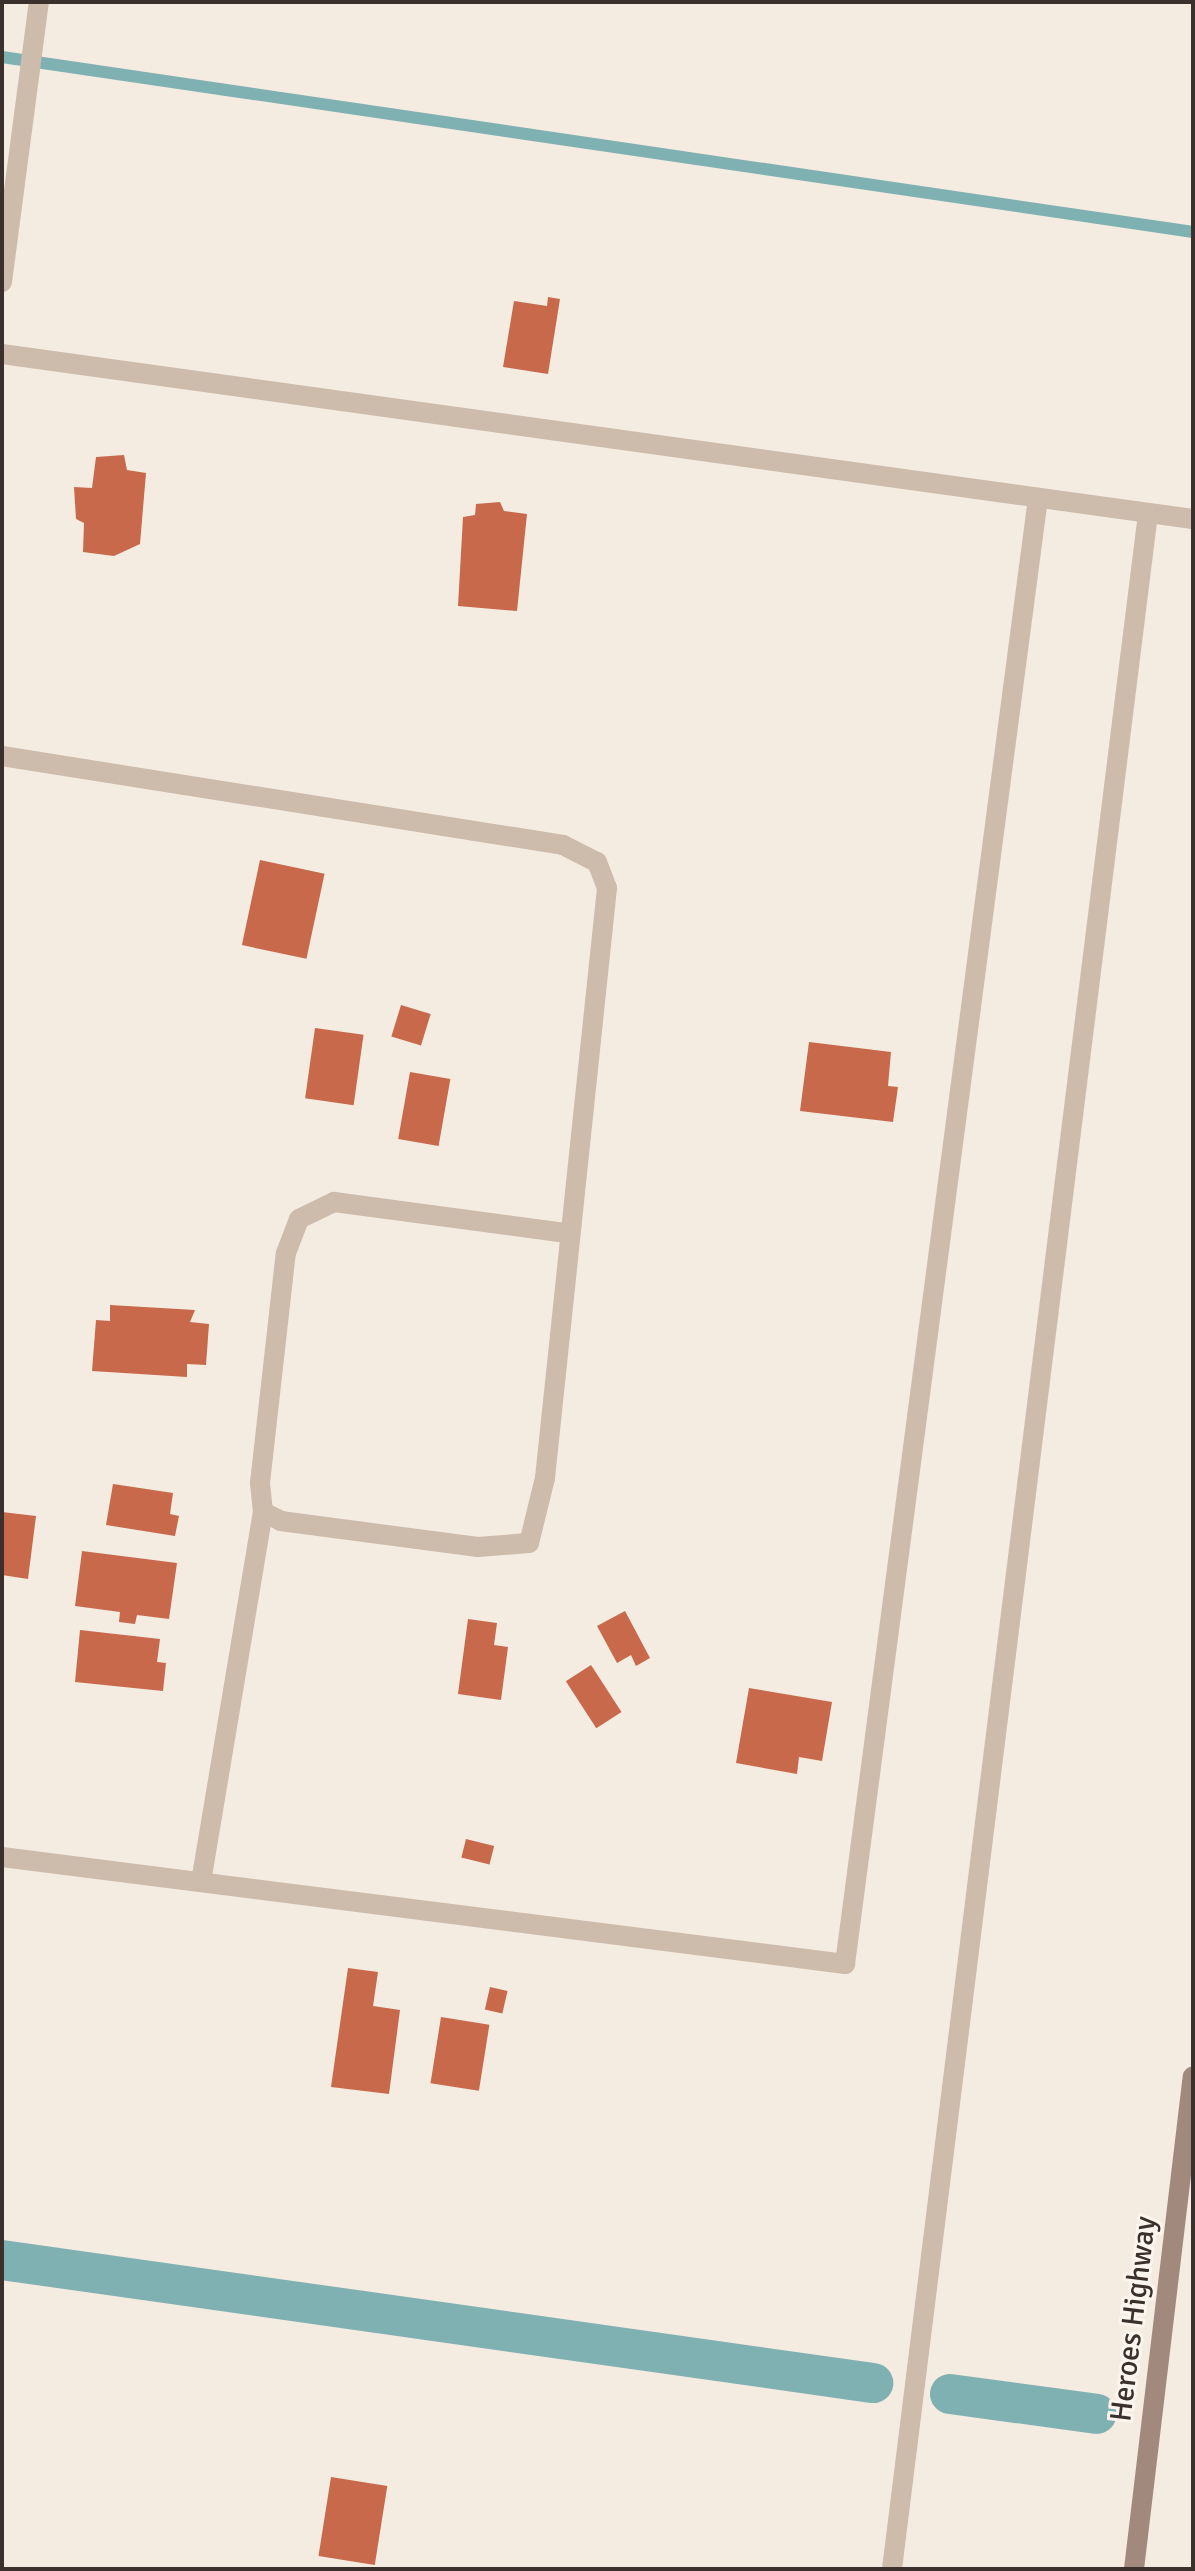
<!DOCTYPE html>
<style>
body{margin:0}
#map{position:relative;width:1195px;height:2571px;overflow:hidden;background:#f4ebe1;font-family:Signika,sans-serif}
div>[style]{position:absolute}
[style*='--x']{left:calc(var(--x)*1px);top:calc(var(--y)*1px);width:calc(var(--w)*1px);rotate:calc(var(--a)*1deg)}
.stream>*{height:12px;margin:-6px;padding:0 6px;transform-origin:6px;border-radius:6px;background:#7fb0b2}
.canal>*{height:40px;margin:-20px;padding:0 20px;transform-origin:20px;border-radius:20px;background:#7fb0b2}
.building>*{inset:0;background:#c8694b;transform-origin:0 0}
.street>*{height:20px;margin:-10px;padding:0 10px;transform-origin:10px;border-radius:10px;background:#cdbbac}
.secondary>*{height:20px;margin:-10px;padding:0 10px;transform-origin:10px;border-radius:10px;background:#a18a7d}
span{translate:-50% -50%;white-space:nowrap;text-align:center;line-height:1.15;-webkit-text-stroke:6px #fbf5ee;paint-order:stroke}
.street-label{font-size:30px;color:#3b302b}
.frame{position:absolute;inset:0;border:4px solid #3b302b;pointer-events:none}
</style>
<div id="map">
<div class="stream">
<div style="--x:2;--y:57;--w:1204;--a:8.36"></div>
</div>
<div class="canal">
<div style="--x:2;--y:2260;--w:880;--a:8.04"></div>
<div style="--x:950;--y:2394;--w:148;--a:7.7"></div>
</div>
<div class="building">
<div style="clip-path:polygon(548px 297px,560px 299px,548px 374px,503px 367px,514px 301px,547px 306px)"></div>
<div style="clip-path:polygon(124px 455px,127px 470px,146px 473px,140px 544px,114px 556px,83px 552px,84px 523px,76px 519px,74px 487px,92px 488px,96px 457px)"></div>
<div style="clip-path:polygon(500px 502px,504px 511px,527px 514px,517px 611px,458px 606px,463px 517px,475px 515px,476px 504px)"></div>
<div style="left:260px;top:860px;width:66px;height:87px;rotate:12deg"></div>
<div style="left:401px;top:1005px;width:31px;height:33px;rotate:17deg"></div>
<div style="left:315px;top:1028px;width:49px;height:71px;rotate:8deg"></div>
<div style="clip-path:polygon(809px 1042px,891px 1052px,888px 1086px,898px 1087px,893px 1122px,800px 1111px)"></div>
<div style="left:410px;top:1072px;width:41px;height:68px;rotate:10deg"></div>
<div style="clip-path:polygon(110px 1305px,195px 1310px,190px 1322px,209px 1324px,206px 1365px,187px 1364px,187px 1377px,92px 1371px,96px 1320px,110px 1321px)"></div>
<div style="clip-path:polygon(113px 1484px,173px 1493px,170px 1514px,179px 1516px,175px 1536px,106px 1525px)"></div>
<div style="clip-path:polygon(2px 1512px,36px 1516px,28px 1579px,2px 1575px)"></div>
<div style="clip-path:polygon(82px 1551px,177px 1563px,169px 1619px,137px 1615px,135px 1624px,119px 1622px,120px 1612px,75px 1606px)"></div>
<div style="clip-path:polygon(625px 1611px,650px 1658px,636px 1666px,631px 1655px,617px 1663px,597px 1626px)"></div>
<div style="clip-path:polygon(468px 1619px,497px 1623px,494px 1645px,508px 1647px,501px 1700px,458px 1694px)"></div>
<div style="clip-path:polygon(80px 1630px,160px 1639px,157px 1662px,166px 1663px,163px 1691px,75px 1682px)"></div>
<div style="left:591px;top:1665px;width:56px;height:30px;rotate:57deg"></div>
<div style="clip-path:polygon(749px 1688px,832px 1702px,822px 1761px,799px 1757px,797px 1774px,736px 1763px)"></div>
<div style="left:466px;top:1839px;width:29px;height:19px;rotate:14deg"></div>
<div style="clip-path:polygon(348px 1968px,378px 1972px,373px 2006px,400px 2010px,389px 2094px,331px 2087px)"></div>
<div style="left:490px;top:1987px;width:18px;height:23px;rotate:13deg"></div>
<div style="left:441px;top:2017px;width:49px;height:67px;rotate:9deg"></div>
<div style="left:331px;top:2477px;width:57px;height:80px;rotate:9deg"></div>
</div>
<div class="street">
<div style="--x:2;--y:282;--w:282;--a:-82.5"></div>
<div style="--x:2;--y:354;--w:1202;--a:7.89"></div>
<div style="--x:2;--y:756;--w:568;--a:9.01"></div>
<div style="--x:563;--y:845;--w:38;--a:27"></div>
<div style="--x:597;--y:862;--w:28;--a:69"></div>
<div style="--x:607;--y:888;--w:593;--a:96"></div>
<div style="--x:545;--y:1478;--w:67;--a:103.8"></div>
<div style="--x:529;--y:1543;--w:51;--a:175.5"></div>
<div style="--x:478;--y:1547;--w:199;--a:-172.5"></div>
<div style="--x:281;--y:1521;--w:20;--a:-153"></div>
<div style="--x:263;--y:1512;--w:29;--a:-96"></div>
<div style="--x:260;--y:1483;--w:231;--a:-83.6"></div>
<div style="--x:286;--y:1253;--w:36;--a:-69"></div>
<div style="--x:299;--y:1219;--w:39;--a:-26"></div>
<div style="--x:334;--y:1202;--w:235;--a:7.6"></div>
<div style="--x:2;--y:1857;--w:850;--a:7.23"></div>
<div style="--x:845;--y:1964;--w:1479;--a:-82.5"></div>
<div style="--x:201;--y:1882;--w:375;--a:-80.5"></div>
<div style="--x:892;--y:2569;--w:2072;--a:-82.9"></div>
</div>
<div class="secondary">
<div style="--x:1134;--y:2569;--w:496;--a:-83.2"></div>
</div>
<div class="street-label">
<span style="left:1134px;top:2319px;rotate:-83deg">Heroes Highway</span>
</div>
<div class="frame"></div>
</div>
